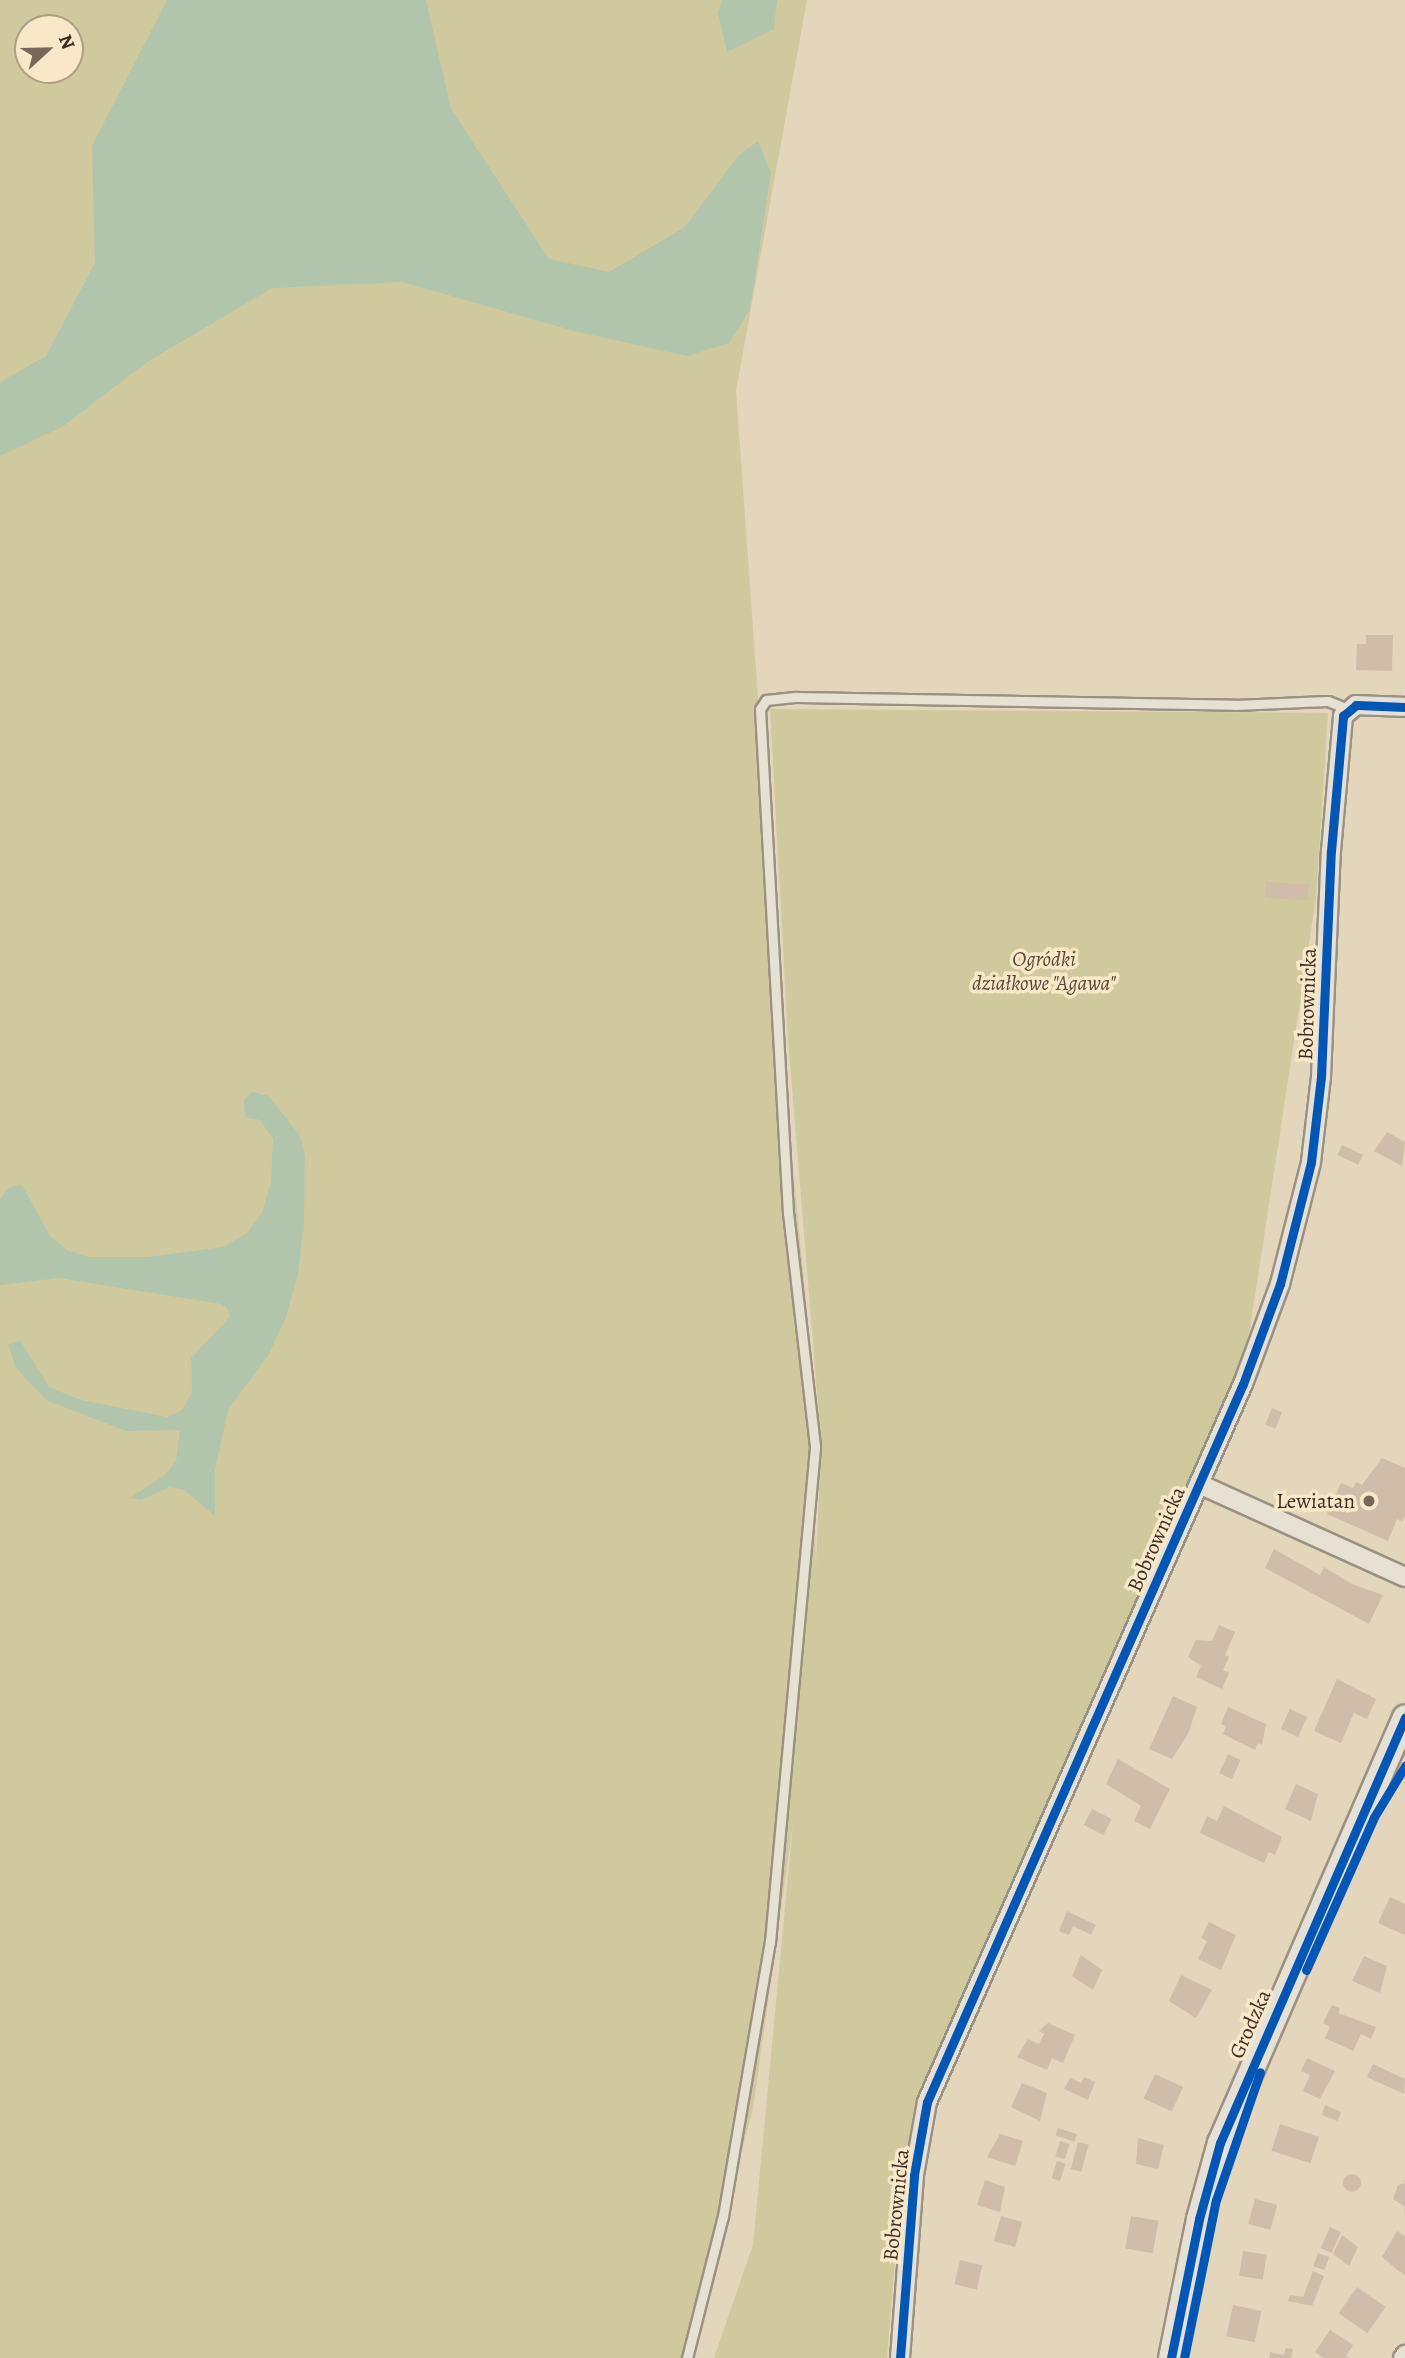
<!DOCTYPE html>
<meta charset="utf-8">
<style>
body{margin:0}
#map{position:relative;width:1405px;height:2358px;overflow:hidden;background:#e3d6bb;font-family:Alegreya,serif}
div>[style]{position:absolute}
[style*='--x']{left:calc(var(--x)*1px);top:calc(var(--y)*1px);width:calc(var(--w)*1px);rotate:calc(var(--a)*1deg)}
.green>*{inset:0;background:#d0c99d}
.water>*{inset:0;background:#b1c4ac}
.building>*{inset:0;background:#d0bda9;transform-origin:0 0}
.round{border-radius:50%}
.roads{filter:drop-shadow(2px 0 #9b9182) drop-shadow(-2px 0 #9b9182) drop-shadow(0 2px #9b9182) drop-shadow(0 -2px #9b9182)}
.lane>*{height:9px;margin:-4.5px;padding:0 4.5px;transform-origin:4.5px;border-radius:4.5px;background:#e7e1d4}
.street>*{height:18px;margin:-9px;padding:0 9px;transform-origin:9px;border-radius:9px;background:#e7e1d4}
.secondary>*{height:24px;margin:-12px;padding:0 12px;transform-origin:12px;border-radius:12px;background:#e7e1d4}
.cycleway>*{height:9px;margin:-4.5px;padding:0 4.5px;transform-origin:4.5px;border-radius:4.5px;background:#0057b8}
.dots>*{width:19px;height:19px;translate:-50% -50%;box-sizing:border-box;border:4px solid #f8e8c8;border-radius:50%}
span{translate:-50% -50%;white-space:nowrap;text-align:center;line-height:1.15;-webkit-text-stroke:7px #f8e8c8;paint-order:stroke}
.park-label{font-size:21px;color:#584939;font-style:italic}
.street-label{font-size:21px;color:#3e2c26}
.poi-label{font-size:21px;color:#3e2c26}
.right{translate:-100% -50%;text-align:right}
.north{position:absolute;left:14px;top:14px;width:70px;height:70px;box-sizing:border-box;background:#f8e8c8;border:2px solid #ae9d87;border-radius:50%;rotate:68deg;font-size:19px;font-weight:700;line-height:28px;text-align:center;color:#3e2c26}
.north::after{content:'';display:block;margin:auto;width:24px;height:32px;background:#78685a;clip-path:polygon(50% 0,100% 100%,50% 72%,0 100%)}
</style>
<div id="map">
<div class="green">
<div style="clip-path:polygon(evenodd,0 0,807px 0,736px 391px,789px 1128px,810px 1342px,816px 1567px,821px 1440px,788px 1039px,770px 709px,1328px 713px,1316px 898px,1250px 1328px,1236px 1382px,1212px 1438px,1192px 1474px,921px 2097px,902px 2175px,887px 2358px,714px 2358px,753px 2245px,793px 1823px,753px 2109px,685px 2358px,0 2358px,0 0,28px 28px,70px 28px,70px 70px,28px 70px,28px 28px)"></div>
</div>
<div class="water">
<div style="clip-path:polygon(167px 0,426px 0,451px 109px,549px 259px,609px 272px,685px 227px,738px 156px,758px 141px,771px 173px,750px 309px,729px 343px,687px 356px,574px 331px,403px 282px,272px 288px,147px 362px,62px 427px,0 456px,0 382px,46px 356px,95px 263px,92px 146px)"></div>
<div style="clip-path:polygon(722px 0,777px 0,774px 29px,727px 52px,718px 13px)"></div>
<div style="clip-path:polygon(252px 1092px,269px 1096px,300px 1136px,305px 1156px,304px 1220px,298px 1274px,286px 1317px,269px 1354px,228px 1410px,215px 1470px,215px 1516px,184px 1490px,170px 1487px,141px 1500px,130px 1498px,165px 1475px,176px 1461px,180px 1430px,126px 1431px,46px 1400px,16px 1368px,8px 1345px,20px 1340px,49px 1387px,81px 1400px,167px 1417px,182px 1410px,192px 1393px,191px 1358px,230px 1317px,228px 1309px,221px 1304px,59px 1278px,0 1285px,0 1199px,9px 1187px,22px 1185px,50px 1236px,67px 1250px,88px 1257px,148px 1257px,223px 1247px,247px 1233px,262px 1213px,271px 1182px,273px 1139px,260px 1120px,245px 1117px,244px 1099px)"></div>
</div>
<div class="building">
<div style="clip-path:polygon(1366px 635px,1393px 635px,1392px 671px,1356px 670px,1357px 644px,1366px 644px)"></div>
<div style="left:1266px;top:882px;width:43px;height:16px;rotate:3deg"></div>
<div style="clip-path:polygon(1387px 1132px,1405px 1142px,1402px 1166px,1374px 1151px)"></div>
<div style="left:1342px;top:1145px;width:23px;height:11px;rotate:25deg"></div>
<div style="left:1272px;top:1408px;width:11px;height:18px;rotate:22deg"></div>
<div style="clip-path:polygon(1382px 1458px,1405px 1468px,1405px 1516px,1402px 1522px,1397px 1519px,1388px 1541px,1327px 1514px,1341px 1483px,1353px 1488px,1356px 1482px,1362px 1485px)"></div>
<div style="clip-path:polygon(1274px 1549px,1320px 1575px,1324px 1567px,1352px 1584px,1383px 1595px,1369px 1624px,1265px 1568px)"></div>
<div style="clip-path:polygon(1219px 1625px,1235px 1632px,1225px 1655px,1229px 1657px,1223px 1670px,1229px 1673px,1222px 1689px,1196px 1677px,1201px 1666px,1188px 1657px,1196px 1640px,1212px 1641px)"></div>
<div style="clip-path:polygon(1337px 1679px,1376px 1699px,1367px 1719px,1354px 1713px,1341px 1743px,1314px 1731px)"></div>
<div style="clip-path:polygon(1173px 1696px,1197px 1707px,1188px 1734px,1172px 1759px,1149px 1749px)"></div>
<div style="clip-path:polygon(1228px 1707px,1266px 1724px,1262px 1745px,1258px 1743px,1255px 1750px,1223px 1734px,1226px 1726px,1221px 1724px)"></div>
<div style="left:1290px;top:1709px;width:19px;height:22px;rotate:25deg"></div>
<div style="left:1228px;top:1754px;width:14px;height:21px;rotate:25deg"></div>
<div style="clip-path:polygon(1118px 1759px,1170px 1789px,1150px 1829px,1134px 1821px,1141px 1806px,1106px 1784px)"></div>
<div style="clip-path:polygon(1296px 1784px,1318px 1794px,1311px 1821px,1285px 1809px)"></div>
<div style="clip-path:polygon(1224px 1806px,1282px 1837px,1275px 1855px,1269px 1852px,1264px 1863px,1200px 1833px,1207px 1816px,1217px 1821px)"></div>
<div style="left:1092px;top:1809px;width:22px;height:18px;rotate:27deg"></div>
<div style="clip-path:polygon(1390px 1897px,1405px 1904px,1405px 1935px,1378px 1923px)"></div>
<div style="clip-path:polygon(1067px 1911px,1096px 1925px,1091px 1935px,1073px 1926px,1069px 1935px,1059px 1931px)"></div>
<div style="clip-path:polygon(1209px 1922px,1236px 1935px,1221px 1970px,1198px 1959px,1207px 1941px,1201px 1938px)"></div>
<div style="clip-path:polygon(1081px 1955px,1102px 1970px,1093px 1990px,1072px 1976px)"></div>
<div style="clip-path:polygon(1364px 1956px,1387px 1966px,1380px 1993px,1352px 1981px)"></div>
<div style="clip-path:polygon(1181px 1975px,1212px 1990px,1196px 2018px,1169px 2001px)"></div>
<div style="clip-path:polygon(1332px 2005px,1340px 2008px,1338px 2013px,1376px 2027px,1371px 2039px,1361px 2034px,1353px 2051px,1325px 2038px,1330px 2027px,1323px 2023px)"></div>
<div style="clip-path:polygon(1048px 2023px,1075px 2035px,1063px 2063px,1052px 2058px,1047px 2070px,1017px 2057px,1028px 2039px,1039px 2044px,1044px 2034px,1039px 2031px)"></div>
<div style="clip-path:polygon(1307px 2058px,1335px 2071px,1320px 2099px,1303px 2091px,1310px 2075px,1301px 2071px)"></div>
<div style="clip-path:polygon(1373px 2064px,1405px 2079px,1404px 2094px,1367px 2077px)"></div>
<div style="left:1155px;top:2074px;width:31px;height:27px;rotate:25deg"></div>
<div style="clip-path:polygon(1084px 2077px,1095px 2082px,1088px 2100px,1064px 2089px,1070px 2078px,1081px 2083px)"></div>
<div style="clip-path:polygon(1022px 2083px,1047px 2093px,1040px 2121px,1011px 2107px)"></div>
<div style="clip-path:polygon(1325px 2105px,1341px 2112px,1338px 2121px,1322px 2115px)"></div>
<div style="left:1280px;top:2124px;width:41px;height:28px;rotate:18deg"></div>
<div style="left:1058px;top:2128px;width:20px;height:8px;rotate:18deg"></div>
<div style="clip-path:polygon(1000px 2134px,1023px 2141px,1015px 2166px,987px 2157px)"></div>
<div style="clip-path:polygon(1138px 2138px,1164px 2145px,1158px 2169px,1136px 2164px)"></div>
<div style="left:1060px;top:2141px;width:10px;height:16px;rotate:17deg"></div>
<div style="left:1078px;top:2142px;width:11px;height:28px;rotate:15deg"></div>
<div style="left:1057px;top:2161px;width:9px;height:18px;rotate:18deg"></div>
<div class="round" style="left:1343px;top:2174px;width:18px;height:18px"></div>
<div style="clip-path:polygon(985px 2180px,1005px 2187px,1000px 2212px,977px 2205px)"></div>
<div style="clip-path:polygon(1405px 2183px,1405px 2217px,1404px 2206px,1393px 2199px,1398px 2185px)"></div>
<div style="left:1255px;top:2199px;width:23px;height:26px;rotate:15deg"></div>
<div style="left:1001px;top:2216px;width:22px;height:26px;rotate:16deg"></div>
<div style="left:1131px;top:2216px;width:28px;height:33px;rotate:10deg"></div>
<div style="left:1330px;top:2227px;width:12px;height:23px;rotate:24deg"></div>
<div style="clip-path:polygon(1397px 2231px,1405px 2236px,1405px 2276px,1382px 2257px)"></div>
<div style="clip-path:polygon(1342px 2235px,1358px 2247px,1349px 2266px,1333px 2254px)"></div>
<div style="left:1243px;top:2251px;width:24px;height:25px;rotate:9deg"></div>
<div style="left:1318px;top:2253px;width:12px;height:14px;rotate:20deg"></div>
<div style="left:960px;top:2260px;width:23px;height:25px;rotate:13deg"></div>
<div style="clip-path:polygon(1313px 2271px,1324px 2276px,1312px 2306px,1288px 2301px,1290px 2295px,1303px 2297px)"></div>
<div style="left:1357px;top:2287px;width:35px;height:32px;rotate:35deg"></div>
<div style="left:1233px;top:2305px;width:29px;height:32px;rotate:12deg"></div>
<div style="clip-path:polygon(1330px 2330px,1353px 2345px,1346px 2356px,1349px 2358px,1323px 2358px,1315px 2352px)"></div>
<div style="clip-path:polygon(1286px 2348px,1293px 2349px,1291px 2358px,1269px 2358px,1270px 2352px,1284px 2355px)"></div>
</div>
<div class="roads">
<div class="lane">
<div style="--x:687;--y:2358;--w:146;--a:-75.8"></div>
<div style="--x:723;--y:2216;--w:278;--a:-80.3"></div>
<div style="--x:770;--y:1942;--w:498;--a:-84.8"></div>
<div style="--x:815;--y:1446;--w:235;--a:-96.6"></div>
<div style="--x:788;--y:1213;--w:505;--a:-93.18"></div>
<div style="--x:760;--y:709;--w:11;--a:-56"></div>
<div style="--x:766;--y:700;--w:31;--a:-6"></div>
<div style="--x:797;--y:697;--w:438;--a:1"></div>
<div style="--x:1235;--y:705;--w:93;--a:-2.5"></div>
<div style="--x:1328;--y:701;--w:22;--a:22"></div>
</div>
<div class="street">
<div style="--x:1199;--y:1484;--w:226;--a:24.3"></div>
<div style="--x:900;--y:2358;--w:184;--a:-85.6"></div>
<div style="--x:914;--y:2175;--w:74;--a:-79.9"></div>
<div style="--x:927;--y:2102;--w:784;--a:-66.25"></div>
<div style="--x:1243;--y:1384;--w:107;--a:-69.7"></div>
<div style="--x:1280;--y:1284;--w:126;--a:-75.7"></div>
<div style="--x:1311;--y:1162;--w:86;--a:-83.3"></div>
<div style="--x:1321;--y:1077;--w:226;--a:-87.5"></div>
<div style="--x:1331;--y:851;--w:136;--a:-84.9"></div>
<div style="--x:1343;--y:716;--w:17;--a:-40"></div>
<div style="--x:1356;--y:705;--w:49;--a:2.3"></div>
<div style="--x:1403;--y:2358;--w:4;--a:-56"></div>
</div>
<div class="secondary">
<div style="--x:1171;--y:2358;--w:142;--a:-78.6"></div>
<div style="--x:1199;--y:2219;--w:79;--a:-74.6"></div>
<div style="--x:1220;--y:2143;--w:464;--a:-66.5"></div>
</div>
</div>
<div class="cycleway">
<div style="--x:1306;--y:1970;--w:167;--a:-66"></div>
<div style="--x:1374;--y:1817;--w:60;--a:-58.7"></div>
<div style="--x:900;--y:2358;--w:184;--a:-85.6"></div>
<div style="--x:914;--y:2175;--w:74;--a:-79.9"></div>
<div style="--x:927;--y:2102;--w:784;--a:-66.25"></div>
<div style="--x:1243;--y:1384;--w:107;--a:-69.7"></div>
<div style="--x:1280;--y:1284;--w:126;--a:-75.7"></div>
<div style="--x:1311;--y:1162;--w:86;--a:-83.3"></div>
<div style="--x:1321;--y:1077;--w:226;--a:-87.5"></div>
<div style="--x:1331;--y:851;--w:136;--a:-84.9"></div>
<div style="--x:1343;--y:716;--w:17;--a:-40"></div>
<div style="--x:1356;--y:705;--w:49;--a:2.3"></div>
<div style="--x:1171;--y:2358;--w:142;--a:-78.6"></div>
<div style="--x:1199;--y:2219;--w:79;--a:-74.6"></div>
<div style="--x:1220;--y:2143;--w:464;--a:-66.5"></div>
<div style="--x:1184;--y:2358;--w:161;--a:-78.6"></div>
<div style="--x:1216;--y:2200;--w:135;--a:-71"></div>
</div>
<div class="dots">
<div style="left:1369px;top:1501px;background:#78685a"></div>
</div>
<div class="park-label">
<span style="left:1044px;top:971px">Ogródki<br>działkowe "Agawa"</span>
</div>
<div class="street-label">
<span style="left:1307px;top:1004px;rotate:-88deg">Bobrownicka</span>
<span style="left:1156px;top:1539px;rotate:-66deg">Bobrownicka</span>
<span style="left:1250px;top:2024px;rotate:-66deg">Grodzka</span>
<span style="left:896px;top:2205px;rotate:-84deg">Bobrownicka</span>
</div>
<div class="poi-label">
<span class="right" style="left:1355px;top:1501px">Lewiatan</span>
</div>
<div class="north">N</div>
</div>
